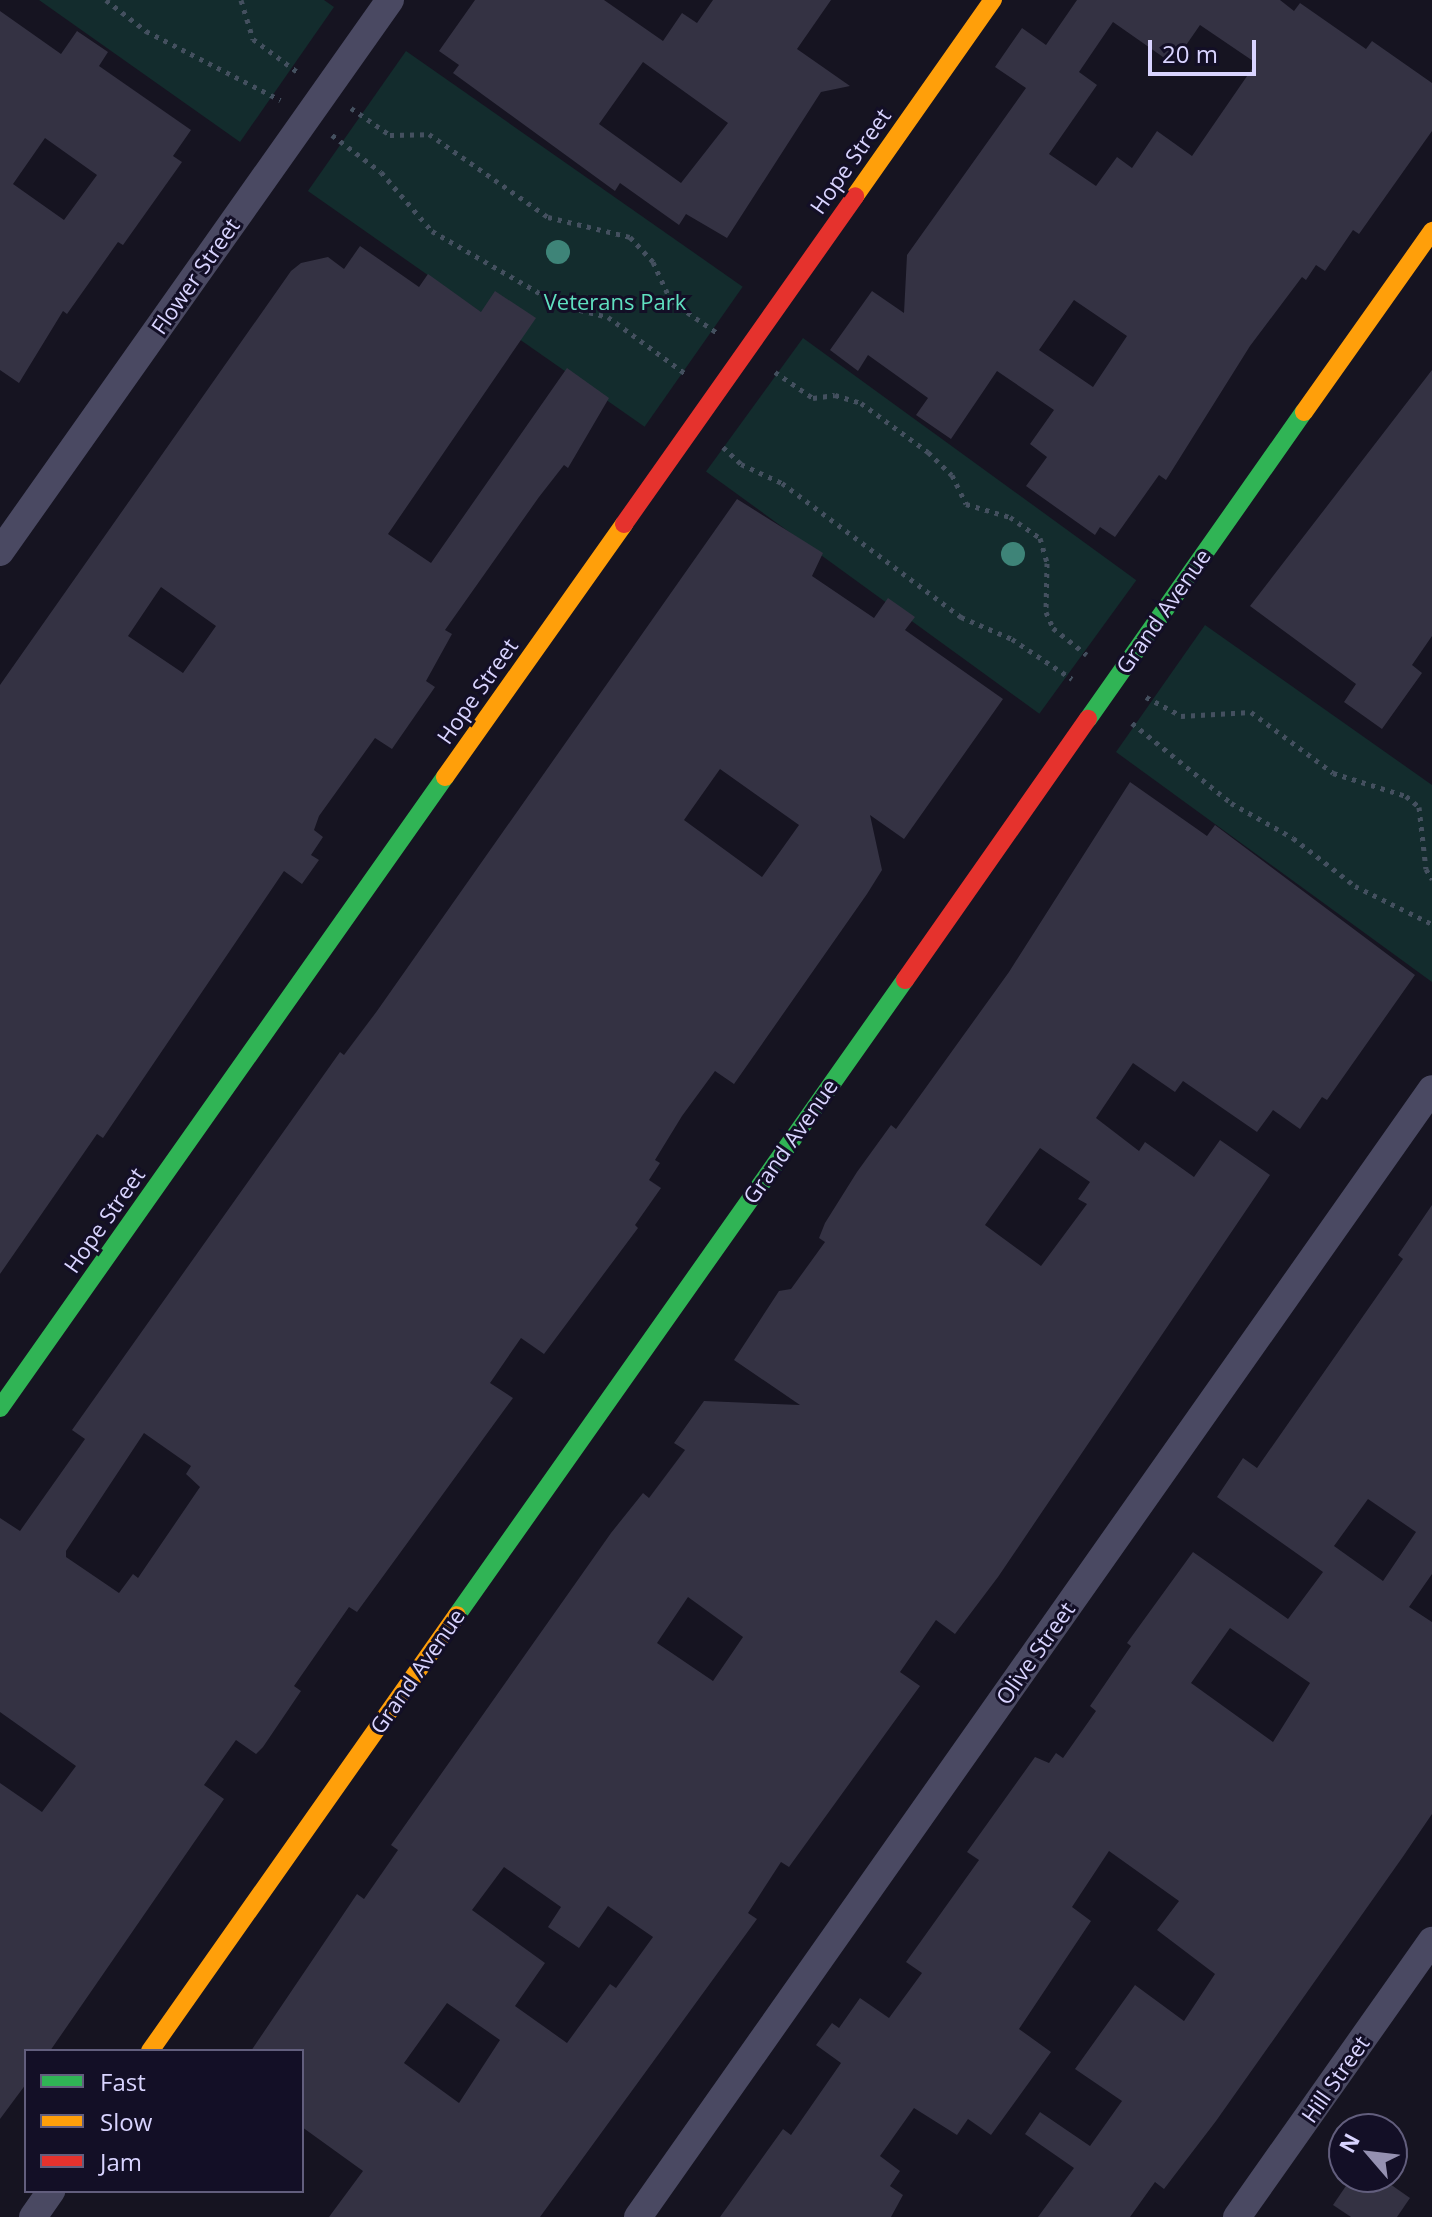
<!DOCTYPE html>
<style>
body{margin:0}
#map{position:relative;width:1432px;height:2217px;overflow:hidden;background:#161421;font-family:"Open Sans",sans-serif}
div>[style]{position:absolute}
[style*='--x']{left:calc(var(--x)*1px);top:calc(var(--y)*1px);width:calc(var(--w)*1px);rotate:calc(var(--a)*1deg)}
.green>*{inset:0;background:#132c2d;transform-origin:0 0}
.building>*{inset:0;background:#343243}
.path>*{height:5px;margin-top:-2.5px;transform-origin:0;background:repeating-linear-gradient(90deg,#44505f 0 4px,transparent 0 10px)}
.street>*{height:28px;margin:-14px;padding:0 14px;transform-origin:14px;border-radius:14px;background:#4a4962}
.fast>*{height:18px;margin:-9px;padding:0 9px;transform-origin:9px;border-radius:9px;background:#30b455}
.slow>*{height:18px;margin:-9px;padding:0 9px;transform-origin:9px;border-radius:9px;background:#ff9f0a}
.jam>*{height:18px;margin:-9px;padding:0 9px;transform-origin:9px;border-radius:9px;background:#e5322d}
.trees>*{width:24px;height:24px;margin:-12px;border-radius:50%;background:#3e8478}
span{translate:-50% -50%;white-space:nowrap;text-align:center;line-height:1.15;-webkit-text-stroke:6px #130f26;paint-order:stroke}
.street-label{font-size:22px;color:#d9d4ff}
.park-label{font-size:22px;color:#5fe0c0}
.legend{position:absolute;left:24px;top:2049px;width:280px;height:144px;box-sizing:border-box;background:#130f26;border:2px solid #625e7d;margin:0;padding:10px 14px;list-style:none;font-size:24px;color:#d9d4ff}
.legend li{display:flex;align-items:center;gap:16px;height:40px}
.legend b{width:40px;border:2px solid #625e7d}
.north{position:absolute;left:1328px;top:2113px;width:80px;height:80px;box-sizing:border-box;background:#130f26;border:2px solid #625e7d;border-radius:50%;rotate:298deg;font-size:22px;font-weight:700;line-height:32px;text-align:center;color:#d9d4ff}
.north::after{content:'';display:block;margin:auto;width:28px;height:36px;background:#9591b1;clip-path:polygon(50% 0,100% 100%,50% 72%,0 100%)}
.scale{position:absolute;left:1148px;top:40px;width:108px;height:36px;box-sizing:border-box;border:4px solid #d9d4ff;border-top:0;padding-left:10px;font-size:24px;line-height:28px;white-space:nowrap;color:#d9d4ff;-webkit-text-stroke:6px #130f26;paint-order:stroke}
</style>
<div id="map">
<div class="green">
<div style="clip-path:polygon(39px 0,324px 0,334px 7px,240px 142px)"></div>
<div style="left:406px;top:51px;width:411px;height:171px;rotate:35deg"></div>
<div style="left:803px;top:338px;width:412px;height:165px;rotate:36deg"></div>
<div style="clip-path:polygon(1205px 625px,1432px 785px,1432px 982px,1116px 752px)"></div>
</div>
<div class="building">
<div style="clip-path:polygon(evenodd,475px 0,604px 0,663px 41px,682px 13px,697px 23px,713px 0,831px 0,797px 49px,850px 86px,821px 92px,727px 238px,686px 214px,679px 225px,620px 183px,615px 191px,453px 73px,459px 65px,439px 51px,475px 0,643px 62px,728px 123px,681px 183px,599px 124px,643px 62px)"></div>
<div style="clip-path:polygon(evenodd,1077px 0,1280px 0,1294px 11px,1300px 3px,1366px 49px,1372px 41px,1432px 83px,1432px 131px,1359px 234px,1353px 230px,1325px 271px,1316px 265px,1306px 280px,1302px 277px,1250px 346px,1166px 480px,1159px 475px,1115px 537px,1100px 527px,1095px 535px,1026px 486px,1047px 457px,1030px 444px,1054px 410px,997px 371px,951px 439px,916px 415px,928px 398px,868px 355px,858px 371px,830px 350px,872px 291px,904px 313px,907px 255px,1026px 88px,995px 67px,1022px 28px,1046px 45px,1077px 0,1113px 22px,1173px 64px,1200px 25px,1256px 63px,1192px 156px,1157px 131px,1132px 168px,1117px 157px,1096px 186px,1049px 154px,1097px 85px,1079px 72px,1113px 22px,1077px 0,1074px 300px,1127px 336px,1093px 387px,1039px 350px,1074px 300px)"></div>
<div style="clip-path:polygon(evenodd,0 11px,61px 54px,77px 31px,108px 52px,99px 66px,191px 130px,173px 156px,182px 162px,123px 245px,118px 242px,67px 314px,63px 311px,19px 383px,0 370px,0 11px,45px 138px,97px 175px,64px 220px,13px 184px,45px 138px)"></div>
<div style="clip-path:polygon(evenodd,360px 246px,419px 287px,428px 274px,481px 312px,495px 291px,536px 318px,388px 534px,431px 563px,567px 368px,609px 398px,568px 468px,564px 465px,539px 497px,445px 630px,452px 634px,426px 681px,435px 687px,392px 749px,375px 738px,319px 816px,314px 830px,323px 837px,311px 855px,319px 860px,302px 884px,284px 871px,103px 1138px,97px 1134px,0 1274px,0 685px,291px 271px,301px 263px,328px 257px,344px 269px,360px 246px,161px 587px,216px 626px,183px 673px,128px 636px,161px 587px)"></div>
<div style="clip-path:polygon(1432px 370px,1432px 636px,1412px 665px,1422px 673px,1382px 729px,1344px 702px,1356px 684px,1250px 606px)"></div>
<div style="clip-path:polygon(evenodd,737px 499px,823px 553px,812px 576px,874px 618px,888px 598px,915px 617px,905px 630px,1003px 699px,904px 839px,870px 815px,882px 870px,867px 894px,734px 1084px,715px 1071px,682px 1116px,655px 1160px,660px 1163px,649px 1180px,661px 1188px,635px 1225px,638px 1228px,544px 1354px,521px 1338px,490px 1383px,513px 1398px,357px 1612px,349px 1607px,294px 1686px,301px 1691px,263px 1747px,256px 1754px,236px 1740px,204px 1785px,224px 1799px,50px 2051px,26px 2051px,26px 2084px,0 2119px,0 1783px,42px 1812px,76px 1766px,0 1712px,0 1518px,20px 1531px,85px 1439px,72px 1430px,340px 1052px,344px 1055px,377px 1011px,737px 499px,720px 769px,799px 825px,762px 877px,684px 820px,720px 769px,737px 499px,144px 1433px,191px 1466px,186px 1474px,200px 1487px,138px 1578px,133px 1574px,119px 1593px,66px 1557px,66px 1551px,144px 1433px)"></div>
<div style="clip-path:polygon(evenodd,1130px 782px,1207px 836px,1215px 825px,1415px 975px,1327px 1100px,1322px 1097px,1300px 1129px,1273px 1110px,1257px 1132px,1183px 1081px,1175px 1092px,1133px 1063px,1096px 1118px,1139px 1151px,1145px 1142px,1194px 1177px,1220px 1140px,1270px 1175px,998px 1577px,955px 1634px,936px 1620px,900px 1672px,920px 1686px,789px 1867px,781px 1862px,748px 1913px,757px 1919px,540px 2217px,329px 2217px,363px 2171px,302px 2127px,302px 2051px,251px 2051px,357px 1894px,364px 1899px,398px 1850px,391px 1845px,611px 1533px,643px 1493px,649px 1498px,685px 1450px,674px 1443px,704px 1401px,800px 1405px,734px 1360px,779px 1291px,791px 1289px,825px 1242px,819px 1238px,825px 1223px,857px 1172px,891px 1125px,896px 1129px,1009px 972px,1130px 782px,1040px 1148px,1090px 1182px,1078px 1199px,1087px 1204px,1041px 1266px,985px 1225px,1040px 1148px,1130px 782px,688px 1597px,743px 1637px,713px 1681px,657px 1643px,688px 1597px,1130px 782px,504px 1867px,561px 1907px,548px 1927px,579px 1948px,608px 1906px,653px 1937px,616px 1988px,610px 1984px,567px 2043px,515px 2006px,545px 1963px,472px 1910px,504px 1867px,1130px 782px,447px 2003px,500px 2040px,459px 2103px,404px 2063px,447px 2003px)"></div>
<div style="clip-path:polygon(evenodd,1432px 1205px,1432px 1574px,1409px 1607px,1432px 1622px,1432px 1814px,1402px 1858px,1216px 2121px,1164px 2189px,1155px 2182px,1130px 2217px,1038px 2217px,1074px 2168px,1025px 2134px,1040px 2112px,1090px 2146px,1122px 2101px,1075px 2069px,1135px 1985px,1184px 2021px,1215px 1974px,1157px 1930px,1179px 1901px,1109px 1851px,1072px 1907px,1091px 1921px,1019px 2029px,1051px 2052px,991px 2135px,968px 2119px,957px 2135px,914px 2108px,880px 2156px,900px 2171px,890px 2186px,903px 2195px,891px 2217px,720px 2217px,783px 2129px,791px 2135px,841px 2063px,816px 2045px,832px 2023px,839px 2028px,860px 1998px,889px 2018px,922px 1973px,906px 1962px,979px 1860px,967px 1852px,1035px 1757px,1049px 1763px,1056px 1753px,1063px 1758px,1096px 1711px,1090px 1706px,1131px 1646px,1127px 1643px,1193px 1552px,1288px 1619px,1323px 1572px,1217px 1497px,1243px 1458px,1257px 1468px,1403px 1259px,1398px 1255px,1432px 1205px,1368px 1499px,1416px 1532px,1383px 1581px,1334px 1546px,1368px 1499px,1432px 1205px,1230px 1628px,1310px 1683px,1273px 1742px,1191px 1683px,1230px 1628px)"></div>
<div style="clip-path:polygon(1352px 2177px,1380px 2177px,1410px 2198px,1397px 2217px,1351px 2217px,1333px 2205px)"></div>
</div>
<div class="path">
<div style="--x:106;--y:0;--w:51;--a:37.8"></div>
<div style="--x:146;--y:31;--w:151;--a:27.2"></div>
<div style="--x:241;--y:0;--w:41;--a:72.9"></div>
<div style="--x:253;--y:39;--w:57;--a:36.5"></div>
<div style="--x:351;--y:108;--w:47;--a:34.7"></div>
<div style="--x:390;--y:135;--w:39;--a:-1"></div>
<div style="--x:429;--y:134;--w:145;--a:34.9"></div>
<div style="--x:548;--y:217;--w:84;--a:13.7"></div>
<div style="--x:630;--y:237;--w:34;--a:47"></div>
<div style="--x:653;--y:262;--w:43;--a:65.2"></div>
<div style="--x:671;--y:301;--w:55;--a:34.6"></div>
<div style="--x:332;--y:135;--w:61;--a:37.1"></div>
<div style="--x:381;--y:172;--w:78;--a:49.2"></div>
<div style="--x:432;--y:231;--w:148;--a:30"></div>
<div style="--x:560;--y:305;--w:49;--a:14"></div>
<div style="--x:608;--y:317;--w:97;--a:36.2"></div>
<div style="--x:775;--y:372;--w:46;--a:34.4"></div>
<div style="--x:813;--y:398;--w:22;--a:-8"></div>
<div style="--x:835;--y:395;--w:27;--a:17"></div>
<div style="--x:861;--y:403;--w:83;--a:36.2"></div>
<div style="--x:928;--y:452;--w:33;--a:44"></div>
<div style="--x:952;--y:475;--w:32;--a:64"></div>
<div style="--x:966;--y:504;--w:46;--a:16.5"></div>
<div style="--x:1010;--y:517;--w:37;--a:35"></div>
<div style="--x:1040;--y:538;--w:26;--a:74"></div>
<div style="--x:1047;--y:563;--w:49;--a:91.2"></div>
<div style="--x:1046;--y:612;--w:17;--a:66"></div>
<div style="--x:1053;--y:628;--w:43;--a:38.5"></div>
<div style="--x:723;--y:447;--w:25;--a:43"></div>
<div style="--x:741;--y:464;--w:45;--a:24.9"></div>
<div style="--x:782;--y:483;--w:224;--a:36.8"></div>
<div style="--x:961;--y:617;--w:56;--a:23.3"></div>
<div style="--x:1012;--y:639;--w:72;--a:33.7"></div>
<div style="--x:1146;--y:697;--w:40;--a:28"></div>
<div style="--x:1181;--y:716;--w:70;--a:-3.3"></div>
<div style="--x:1251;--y:712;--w:102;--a:36.6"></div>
<div style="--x:1333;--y:773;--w:77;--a:17.5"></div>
<div style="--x:1406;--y:796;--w:17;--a:40"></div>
<div style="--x:1419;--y:807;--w:62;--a:83.6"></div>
<div style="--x:1426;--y:869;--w:12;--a:59"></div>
<div style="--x:1132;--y:723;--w:127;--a:38.9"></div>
<div style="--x:1231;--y:803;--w:71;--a:29.4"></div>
<div style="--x:1293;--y:838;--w:78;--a:37.7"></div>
<div style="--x:1355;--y:886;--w:86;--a:26.3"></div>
</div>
<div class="street">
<div style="--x:0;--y:552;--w:676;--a:-54.76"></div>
<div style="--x:33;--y:2217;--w:32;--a:-55"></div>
<div style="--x:638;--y:2217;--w:1379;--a:-54.86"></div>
<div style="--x:1237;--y:2217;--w:338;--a:-54.8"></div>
</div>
<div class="fast">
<div style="--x:1088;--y:719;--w:375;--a:-54.9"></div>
<div style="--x:0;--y:1408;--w:772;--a:-54.81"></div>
<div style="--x:457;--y:1615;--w:777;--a:-54.8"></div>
</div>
<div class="slow">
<div style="--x:855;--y:196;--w:240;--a:-54.9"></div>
<div style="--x:1304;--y:412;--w:222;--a:-54.7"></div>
<div style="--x:445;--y:777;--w:310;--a:-54.7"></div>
<div style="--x:150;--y:2051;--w:533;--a:-54.85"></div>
</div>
<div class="jam">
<div style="--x:624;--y:524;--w:401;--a:-54.8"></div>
<div style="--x:905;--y:980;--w:319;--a:-55"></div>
</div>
<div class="trees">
<div style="left:558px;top:252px"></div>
<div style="left:1013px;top:554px"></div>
</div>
<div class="street-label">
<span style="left:850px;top:161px;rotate:-55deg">Hope Street</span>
<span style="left:195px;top:276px;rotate:-55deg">Flower Street</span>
<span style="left:1163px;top:611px;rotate:-55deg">Grand Avenue</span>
<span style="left:477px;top:691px;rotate:-55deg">Hope Street</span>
<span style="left:790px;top:1141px;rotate:-55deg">Grand Avenue</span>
<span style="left:104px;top:1220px;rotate:-55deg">Hope Street</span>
<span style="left:1035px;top:1653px;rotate:-55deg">Olive Street</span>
<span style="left:417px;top:1671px;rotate:-55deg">Grand Avenue</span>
<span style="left:1335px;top:2079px;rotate:-55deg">Hill Street</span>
</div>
<div class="park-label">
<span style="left:615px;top:302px">Veterans Park</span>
</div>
<ul class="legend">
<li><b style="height:10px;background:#30b455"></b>Fast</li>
<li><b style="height:10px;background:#ff9f0a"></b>Slow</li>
<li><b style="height:10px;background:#e5322d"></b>Jam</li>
</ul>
<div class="north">N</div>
<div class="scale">20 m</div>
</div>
